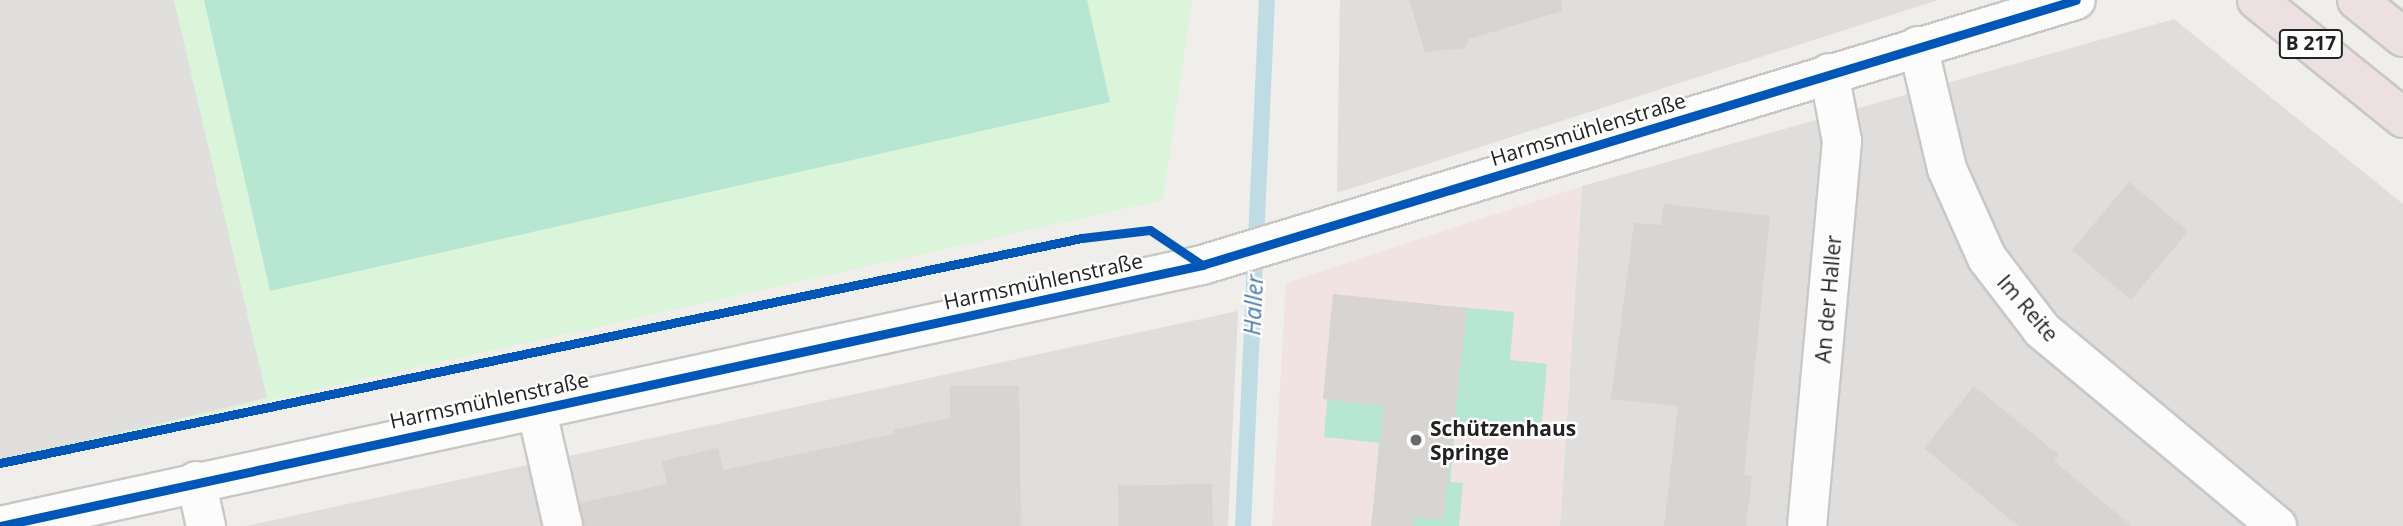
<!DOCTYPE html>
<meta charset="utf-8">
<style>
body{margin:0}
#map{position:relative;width:2403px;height:526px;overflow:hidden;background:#f0eeeb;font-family:"Open Sans",sans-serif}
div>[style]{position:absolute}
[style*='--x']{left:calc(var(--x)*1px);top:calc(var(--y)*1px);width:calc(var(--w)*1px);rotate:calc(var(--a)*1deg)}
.residential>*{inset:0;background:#dfdedc}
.commercial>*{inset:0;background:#f1e3e1}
.park>*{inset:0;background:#daf5da}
.pitch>*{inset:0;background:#b7e6d2}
.parking>*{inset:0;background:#e0dfde}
.stream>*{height:16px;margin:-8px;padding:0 8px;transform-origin:8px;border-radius:8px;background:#bfdbe3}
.building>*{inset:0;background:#d7d4d2;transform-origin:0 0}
.roads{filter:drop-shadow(2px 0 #c9c8c7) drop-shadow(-2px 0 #c9c8c7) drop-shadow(0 2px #c9c8c7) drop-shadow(0 -2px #c9c8c7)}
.minor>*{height:38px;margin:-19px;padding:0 19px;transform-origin:19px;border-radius:19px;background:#fdfcfc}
.highway>*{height:38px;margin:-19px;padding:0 19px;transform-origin:19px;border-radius:19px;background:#ece0e2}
.cycleway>*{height:9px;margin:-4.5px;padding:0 4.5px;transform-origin:4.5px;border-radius:4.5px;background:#0057b8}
.dots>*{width:19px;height:19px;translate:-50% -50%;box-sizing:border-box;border:4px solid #fff;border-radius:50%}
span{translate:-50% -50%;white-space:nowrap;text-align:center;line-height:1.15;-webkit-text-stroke:5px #fff;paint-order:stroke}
.shield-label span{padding:2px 5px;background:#fff;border:2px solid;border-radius:5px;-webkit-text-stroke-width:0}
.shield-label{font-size:19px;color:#222;font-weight:700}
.street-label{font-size:21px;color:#222}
.poi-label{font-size:21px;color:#222;font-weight:700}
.left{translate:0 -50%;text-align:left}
.water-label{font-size:23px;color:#4a7aab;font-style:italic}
</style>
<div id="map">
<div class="residential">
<div style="clip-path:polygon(1340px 0,1938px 0,1337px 193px)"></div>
<div style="clip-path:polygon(2174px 19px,2403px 204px,2403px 526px,1560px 526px,1582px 186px)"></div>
<div style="clip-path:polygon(1238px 311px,1228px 526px,246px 526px)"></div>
</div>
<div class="commercial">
<div style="clip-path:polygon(1582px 186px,1560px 526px,1272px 526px,1286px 283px)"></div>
</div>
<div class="park">
<div style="clip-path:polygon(0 0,1192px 0,1163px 200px,0 461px)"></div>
</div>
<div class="pitch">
<div style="clip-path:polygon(204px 0,1087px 0,1110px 102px,270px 291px)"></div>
<div style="clip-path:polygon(1460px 307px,1514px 312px,1510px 360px,1547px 364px,1541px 434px,1455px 427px,1450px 482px,1463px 483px,1459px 526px,1372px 526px,1379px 443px,1324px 437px,1331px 357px,1454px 368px)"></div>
</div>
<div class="parking">
<div style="clip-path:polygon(0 0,174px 0,267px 398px,0 461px)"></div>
</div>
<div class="stream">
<div style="--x:1243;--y:526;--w:527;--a:-87.39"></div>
</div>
<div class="building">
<div style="clip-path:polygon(1409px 0,1561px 0,1562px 11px,1469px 39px,1465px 48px,1425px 52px)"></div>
<div style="left:2129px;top:182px;width:77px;height:89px;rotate:40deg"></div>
<div style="clip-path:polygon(1664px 204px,1770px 216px,1744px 475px,1752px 476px,1746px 526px,1664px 526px,1678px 406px,1611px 399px,1634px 223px,1661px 225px)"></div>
<div style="clip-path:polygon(1333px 294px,1467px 308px,1443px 520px,1414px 517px,1413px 526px,1371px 526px,1384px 406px,1323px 399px)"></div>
<div style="clip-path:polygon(950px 386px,1019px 386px,1021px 526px,584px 526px,580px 503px,667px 484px,662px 461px,718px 448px,723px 470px,894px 434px,893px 430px,950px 418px)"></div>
<div style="clip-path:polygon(1974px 386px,2059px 455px,2054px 461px,2132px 526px,2018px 526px,1924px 448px)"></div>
<div style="left:1212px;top:484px;width:42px;height:94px;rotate:89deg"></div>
</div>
<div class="roads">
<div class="minor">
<div style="--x:1918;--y:46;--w:126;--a:76.7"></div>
<div style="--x:1947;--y:169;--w:98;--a:65.8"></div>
<div style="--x:1987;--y:258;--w:91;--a:52.6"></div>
<div style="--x:2042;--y:330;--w:306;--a:39.8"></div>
<div style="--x:536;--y:407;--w:122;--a:77.2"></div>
<div style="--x:196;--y:481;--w:46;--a:77.5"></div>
<div style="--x:0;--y:526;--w:1230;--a:-12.25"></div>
<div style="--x:1202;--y:265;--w:913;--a:-16.87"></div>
<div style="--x:1807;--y:526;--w:387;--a:-84.8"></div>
<div style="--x:1842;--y:141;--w:69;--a:-100.8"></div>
</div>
<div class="highway">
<div style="--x:2257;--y:0;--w:188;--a:38.9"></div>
<div style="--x:2357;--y:0;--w:59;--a:38.8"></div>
</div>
</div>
<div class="cycleway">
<div style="--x:0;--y:463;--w:1105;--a:-11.75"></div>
<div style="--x:1082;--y:238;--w:68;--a:-6.7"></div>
<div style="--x:1150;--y:230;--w:63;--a:33.9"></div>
<div style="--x:0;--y:526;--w:1230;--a:-12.25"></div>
<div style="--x:1202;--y:265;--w:913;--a:-16.87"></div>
</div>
<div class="dots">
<div style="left:1416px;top:440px;background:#6a6968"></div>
</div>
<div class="shield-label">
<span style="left:2311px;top:44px">B 217</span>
</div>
<div class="street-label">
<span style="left:1588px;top:129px;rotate:-17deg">Harmsmühlenstraße</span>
<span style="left:1043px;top:281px;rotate:-12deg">Harmsmühlenstraße</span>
<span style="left:1828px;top:299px;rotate:-85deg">An der Haller</span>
<span style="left:2028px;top:308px;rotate:49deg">Im Reite</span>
<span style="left:489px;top:400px;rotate:-12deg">Harmsmühlenstraße</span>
</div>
<div class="poi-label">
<span class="left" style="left:1430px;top:440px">Schützenhaus<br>Springe</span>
</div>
<div class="water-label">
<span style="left:1253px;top:305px;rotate:-87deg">Haller</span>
</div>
</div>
